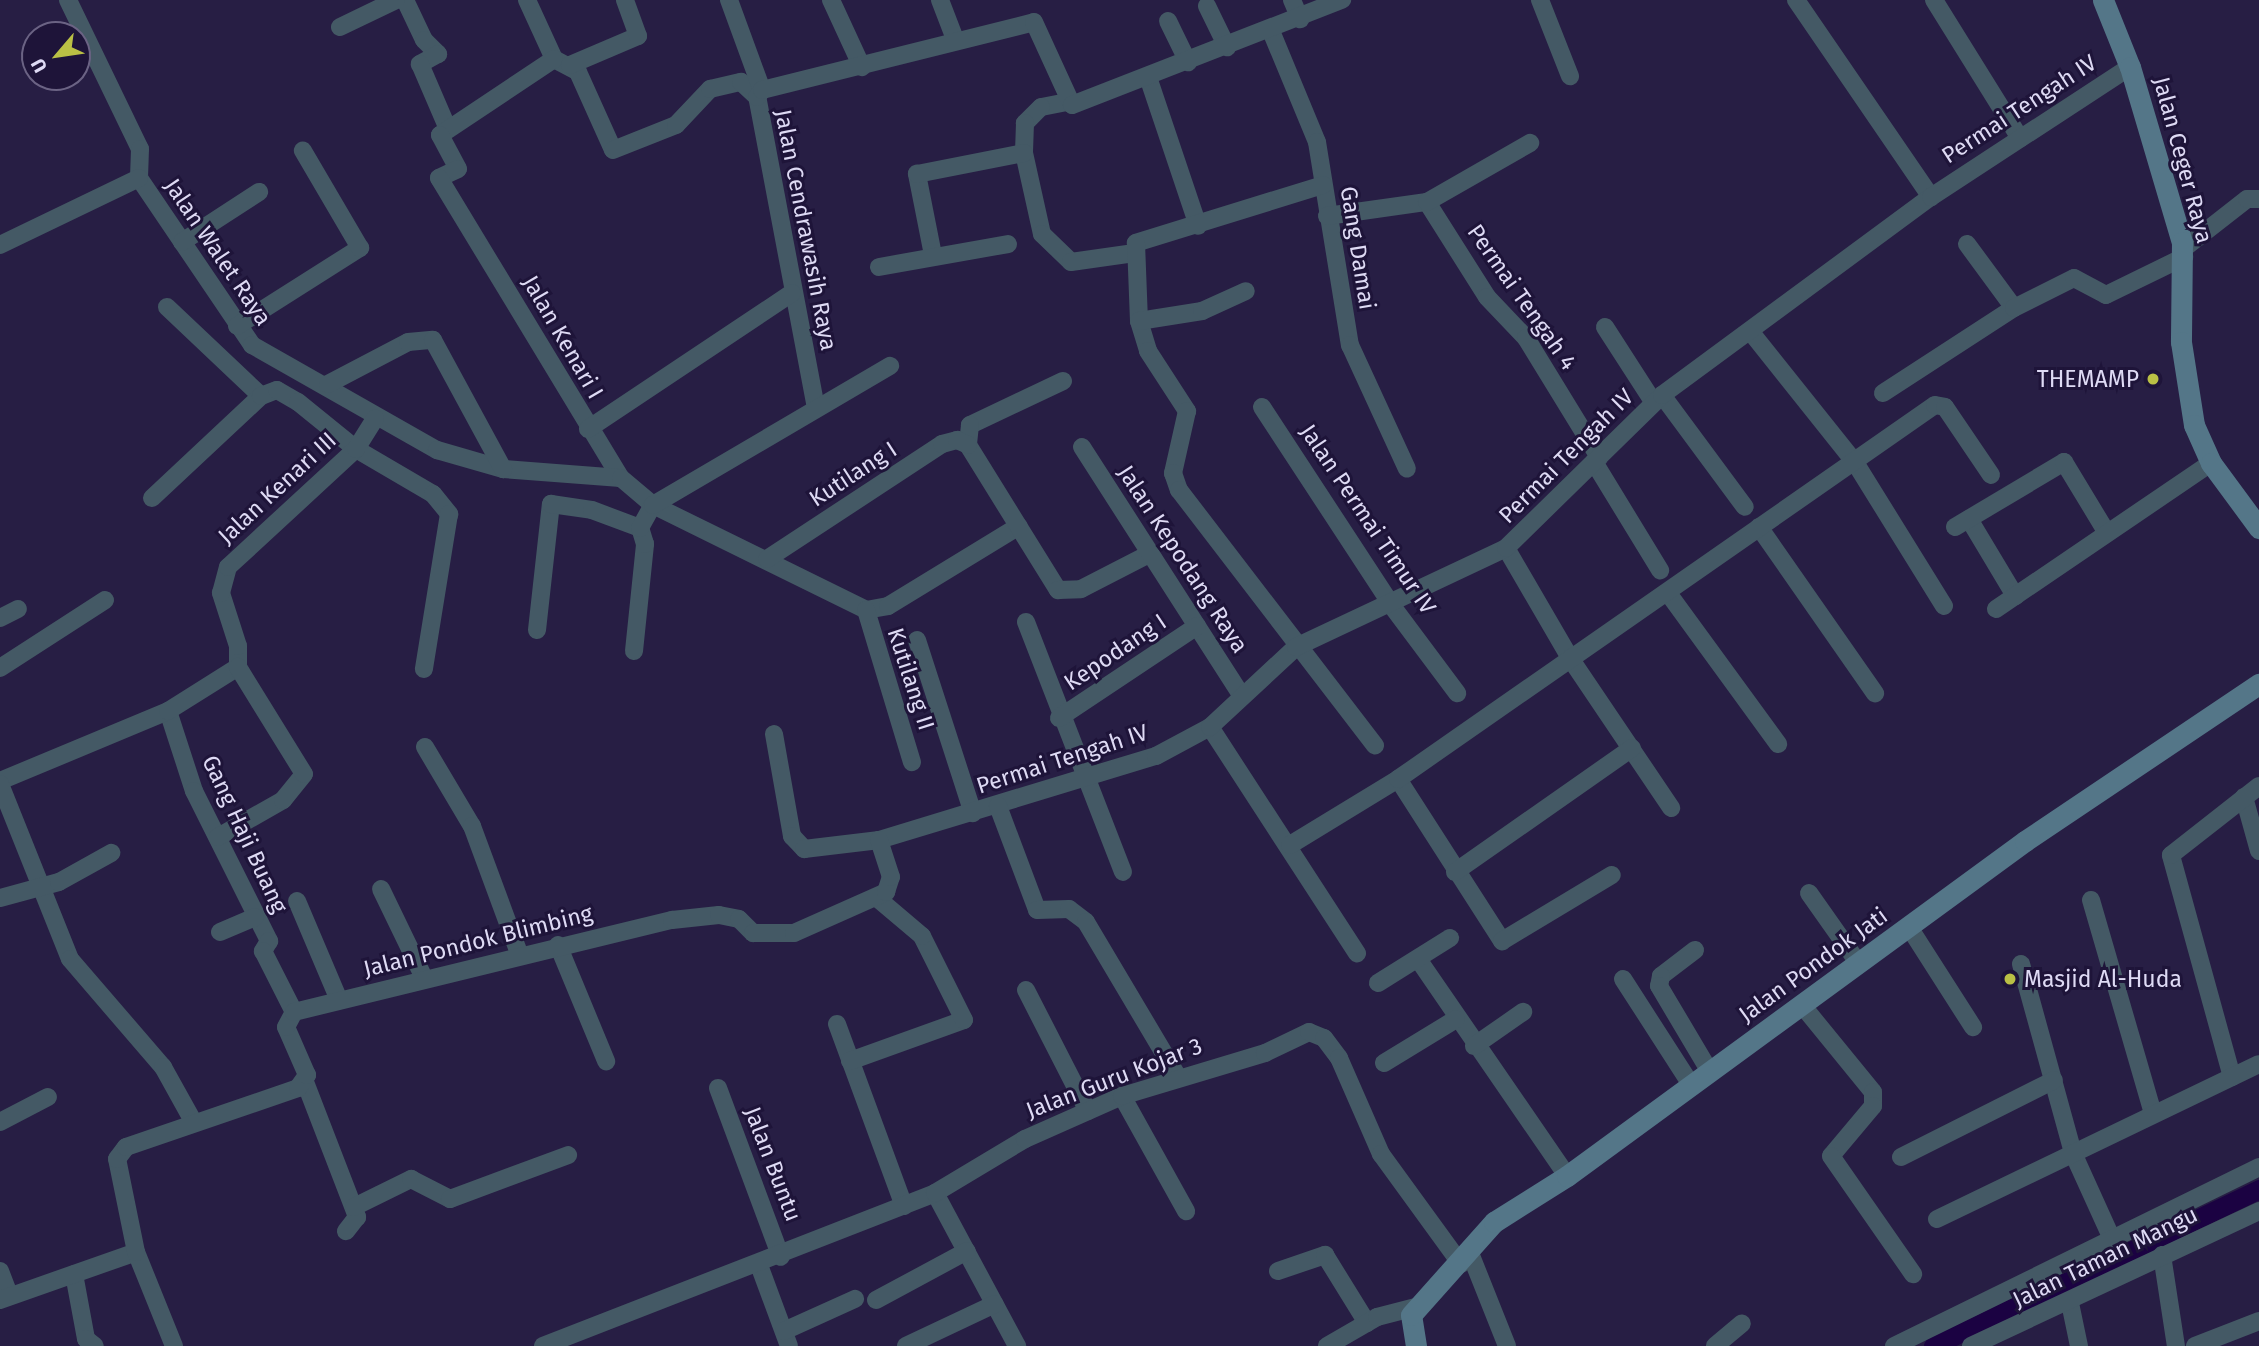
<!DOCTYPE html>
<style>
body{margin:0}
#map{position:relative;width:2259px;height:1346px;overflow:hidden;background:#271e44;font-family:"Fira Sans",sans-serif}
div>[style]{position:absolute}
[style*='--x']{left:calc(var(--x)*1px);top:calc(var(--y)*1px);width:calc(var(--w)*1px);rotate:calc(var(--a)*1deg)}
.canal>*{height:19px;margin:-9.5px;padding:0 9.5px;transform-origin:9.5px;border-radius:9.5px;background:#1b0242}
.street>*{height:18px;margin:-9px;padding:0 9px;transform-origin:9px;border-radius:9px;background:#445965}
.secondary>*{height:21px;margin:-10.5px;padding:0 10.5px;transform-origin:10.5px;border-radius:10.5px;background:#547688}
.dots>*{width:19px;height:19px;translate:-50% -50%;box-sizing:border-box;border:4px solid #1e1439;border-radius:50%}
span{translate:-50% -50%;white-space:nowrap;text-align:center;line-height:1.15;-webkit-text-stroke:6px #1e1439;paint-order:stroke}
.street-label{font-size:23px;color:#dedaf4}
.poi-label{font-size:23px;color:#dedaf4}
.right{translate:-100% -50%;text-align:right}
.left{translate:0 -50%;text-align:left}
.north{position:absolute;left:21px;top:21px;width:70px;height:70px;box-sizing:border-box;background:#1e1439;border:2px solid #6b6384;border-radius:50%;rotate:241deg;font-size:19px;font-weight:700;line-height:28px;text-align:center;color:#dedaf4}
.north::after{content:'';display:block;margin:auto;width:24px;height:32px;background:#bac045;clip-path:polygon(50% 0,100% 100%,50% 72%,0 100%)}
</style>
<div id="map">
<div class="canal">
<div style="--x:1933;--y:1346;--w:362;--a:-25.7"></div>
</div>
<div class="street">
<div style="--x:68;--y:0;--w:165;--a:64.2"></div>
<div style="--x:140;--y:149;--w:29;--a:92"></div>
<div style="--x:405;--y:0;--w:44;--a:64.6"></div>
<div style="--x:424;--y:40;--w:20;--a:45"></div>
<div style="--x:438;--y:54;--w:21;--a:151"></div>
<div style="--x:420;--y:64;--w:71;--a:66.7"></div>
<div style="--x:527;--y:0;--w:65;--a:65.4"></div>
<div style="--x:554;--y:59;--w:27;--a:28"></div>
<div style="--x:578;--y:72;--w:85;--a:65.8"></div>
<div style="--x:613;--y:150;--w:68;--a:-21.6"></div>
<div style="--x:676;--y:125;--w:50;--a:-46.6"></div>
<div style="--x:710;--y:89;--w:32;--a:-13"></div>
<div style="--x:741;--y:82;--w:22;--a:43"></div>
<div style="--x:729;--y:0;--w:96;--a:69.9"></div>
<div style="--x:831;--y:0;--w:74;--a:65.2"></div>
<div style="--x:940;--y:0;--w:42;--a:69"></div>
<div style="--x:1292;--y:0;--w:21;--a:67"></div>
<div style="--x:1540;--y:0;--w:82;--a:68.5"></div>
<div style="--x:1796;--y:0;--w:239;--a:55.6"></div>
<div style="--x:1934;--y:0;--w:163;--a:58.1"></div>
<div style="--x:1207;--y:6;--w:46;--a:64"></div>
<div style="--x:1168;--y:21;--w:46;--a:64"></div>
<div style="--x:340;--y:27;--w:62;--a:-25.7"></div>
<div style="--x:1271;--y:31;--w:120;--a:67.5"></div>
<div style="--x:1317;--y:142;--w:206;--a:80.8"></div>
<div style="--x:1350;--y:345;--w:136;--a:65.3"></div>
<div style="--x:554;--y:59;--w:137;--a:146.3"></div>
<div style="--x:440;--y:135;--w:38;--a:62"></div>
<div style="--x:458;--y:169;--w:21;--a:155"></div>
<div style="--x:439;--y:178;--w:351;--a:58.8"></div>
<div style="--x:570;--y:65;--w:74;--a:-23.1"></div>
<div style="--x:638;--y:36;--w:38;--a:-110"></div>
<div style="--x:1148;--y:77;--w:157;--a:71.4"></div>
<div style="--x:1067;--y:102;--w:26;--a:169"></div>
<div style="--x:1041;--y:107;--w:23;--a:135"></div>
<div style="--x:1025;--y:123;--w:30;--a:92"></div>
<div style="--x:1024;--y:153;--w:83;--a:77.5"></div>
<div style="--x:1042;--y:234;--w:40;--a:44"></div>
<div style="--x:1071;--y:262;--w:64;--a:-8.1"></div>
<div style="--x:139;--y:178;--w:202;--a:55.9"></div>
<div style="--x:252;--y:345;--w:213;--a:29.6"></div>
<div style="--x:437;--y:450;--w:69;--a:16.1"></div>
<div style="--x:503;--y:469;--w:118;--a:4.4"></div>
<div style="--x:621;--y:478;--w:42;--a:40.2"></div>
<div style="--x:653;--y:505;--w:237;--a:26.2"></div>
<div style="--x:866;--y:610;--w:22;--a:-10"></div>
<div style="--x:888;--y:606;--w:153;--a:-31.4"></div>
<div style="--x:1323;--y:185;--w:196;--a:162.8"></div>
<div style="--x:1136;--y:243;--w:78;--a:87.8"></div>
<div style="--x:1139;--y:321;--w:31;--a:73"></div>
<div style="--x:1148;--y:351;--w:72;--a:57"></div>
<div style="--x:1187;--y:411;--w:64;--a:102.7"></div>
<div style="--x:1173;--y:473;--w:18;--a:71"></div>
<div style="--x:1179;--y:490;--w:322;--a:52.5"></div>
<div style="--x:1427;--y:202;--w:112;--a:57.7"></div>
<div style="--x:1487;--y:297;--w:57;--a:46.4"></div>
<div style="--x:1526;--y:338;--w:140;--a:58.5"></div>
<div style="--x:1327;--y:216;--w:101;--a:-8"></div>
<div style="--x:1427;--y:202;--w:119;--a:-29.8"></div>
<div style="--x:182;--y:242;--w:92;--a:-33"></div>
<div style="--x:1967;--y:244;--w:79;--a:53.7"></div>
<div style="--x:0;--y:245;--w:154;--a:-25.7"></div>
<div style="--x:2183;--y:249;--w:81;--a:-38"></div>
<div style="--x:2247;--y:199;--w:12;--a:0"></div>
<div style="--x:933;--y:255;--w:83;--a:-101.2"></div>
<div style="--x:917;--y:174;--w:109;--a:-11.1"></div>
<div style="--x:879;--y:267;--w:131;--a:-10.1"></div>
<div style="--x:167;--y:307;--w:129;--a:43.4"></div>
<div style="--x:1139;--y:321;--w:64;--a:-9"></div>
<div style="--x:1202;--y:311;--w:48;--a:-24.4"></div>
<div style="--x:237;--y:326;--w:146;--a:-32.4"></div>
<div style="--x:360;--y:248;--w:113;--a:-120.4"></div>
<div style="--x:1605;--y:327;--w:90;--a:57.2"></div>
<div style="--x:1750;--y:331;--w:170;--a:51.4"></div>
<div style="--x:1856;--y:464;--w:167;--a:58.2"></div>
<div style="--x:1063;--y:381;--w:103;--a:154.7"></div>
<div style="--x:970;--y:425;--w:20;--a:96"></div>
<div style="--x:968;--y:445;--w:171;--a:58.2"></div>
<div style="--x:1058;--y:590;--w:23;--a:-2"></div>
<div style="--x:1081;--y:589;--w:76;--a:-27.2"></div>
<div style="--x:328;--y:384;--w:90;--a:-27.7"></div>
<div style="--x:408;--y:342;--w:25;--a:-5"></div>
<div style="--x:433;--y:340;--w:147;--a:61.5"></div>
<div style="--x:1883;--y:393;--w:156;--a:-33"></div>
<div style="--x:2014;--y:308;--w:67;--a:-26.6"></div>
<div style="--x:2074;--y:278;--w:36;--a:28"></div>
<div style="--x:2106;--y:295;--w:87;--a:-26"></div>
<div style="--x:1662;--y:395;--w:139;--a:53.5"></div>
<div style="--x:1262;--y:407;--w:238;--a:56.8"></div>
<div style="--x:1392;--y:606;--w:109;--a:53.2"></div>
<div style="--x:816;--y:408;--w:317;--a:-100.7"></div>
<div style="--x:757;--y:97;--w:9;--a:-54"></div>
<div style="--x:762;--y:90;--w:280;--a:-14"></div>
<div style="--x:1034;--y:22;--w:91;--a:65.4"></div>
<div style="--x:1072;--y:105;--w:290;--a:-21.3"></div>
<div style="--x:588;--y:429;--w:245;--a:-33.7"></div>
<div style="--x:1082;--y:447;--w:296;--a:57.3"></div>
<div style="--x:1594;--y:462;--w:127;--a:58.6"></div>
<div style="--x:152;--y:498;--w:149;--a:-43.1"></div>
<div style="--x:261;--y:396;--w:17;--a:-21"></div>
<div style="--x:277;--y:390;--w:24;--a:30"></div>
<div style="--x:298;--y:402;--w:75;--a:39"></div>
<div style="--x:356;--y:449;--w:89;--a:30.3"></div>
<div style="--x:433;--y:494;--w:26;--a:51"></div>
<div style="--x:449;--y:514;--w:157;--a:99.2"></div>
<div style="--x:1969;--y:519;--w:90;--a:59.1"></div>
<div style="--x:1759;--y:527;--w:203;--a:55.1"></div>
<div style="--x:1955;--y:527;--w:127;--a:-30.8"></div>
<div style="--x:2064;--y:462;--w:83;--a:58.8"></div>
<div style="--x:1506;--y:548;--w:127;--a:59.8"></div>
<div style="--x:1570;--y:658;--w:181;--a:56"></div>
<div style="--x:767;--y:559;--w:209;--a:-33.3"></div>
<div style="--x:942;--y:444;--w:16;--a:-15"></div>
<div style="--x:957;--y:440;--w:12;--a:24"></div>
<div style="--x:1668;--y:593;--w:187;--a:53.9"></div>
<div style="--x:1996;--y:609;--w:260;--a:-34.2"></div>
<div style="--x:866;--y:610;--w:159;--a:73.2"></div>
<div style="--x:0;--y:618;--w:20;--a:-27"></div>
<div style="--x:1026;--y:622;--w:268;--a:68.8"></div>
<div style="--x:537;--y:630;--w:127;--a:-83.7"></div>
<div style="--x:551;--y:504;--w:41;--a:8.3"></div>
<div style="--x:592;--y:510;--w:51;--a:20.6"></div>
<div style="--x:917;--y:640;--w:182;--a:72.1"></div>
<div style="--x:634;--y:651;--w:108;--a:-84.1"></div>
<div style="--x:645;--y:544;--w:17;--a:-107"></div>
<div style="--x:640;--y:528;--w:26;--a:-61"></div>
<div style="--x:653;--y:505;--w:275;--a:-30.4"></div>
<div style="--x:0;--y:668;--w:125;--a:-32.9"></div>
<div style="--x:168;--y:711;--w:84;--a:72"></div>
<div style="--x:194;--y:791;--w:168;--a:63.4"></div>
<div style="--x:269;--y:941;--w:12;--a:121"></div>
<div style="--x:263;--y:951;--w:68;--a:63.1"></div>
<div style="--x:1059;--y:718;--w:166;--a:-33.7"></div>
<div style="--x:1210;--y:727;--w:270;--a:57"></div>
<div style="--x:774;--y:734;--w:104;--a:80"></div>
<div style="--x:792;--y:836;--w:18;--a:47"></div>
<div style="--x:804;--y:849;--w:76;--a:-6.8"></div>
<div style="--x:879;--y:840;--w:289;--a:-16.9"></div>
<div style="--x:1156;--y:756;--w:61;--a:-28.2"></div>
<div style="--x:1210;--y:727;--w:117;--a:-42.9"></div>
<div style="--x:1296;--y:647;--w:232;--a:-25.2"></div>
<div style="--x:1506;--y:548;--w:219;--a:-44.4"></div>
<div style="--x:1662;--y:395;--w:334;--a:-36.4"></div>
<div style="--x:1931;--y:197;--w:238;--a:-33.2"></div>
<div style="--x:425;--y:747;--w:92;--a:59.3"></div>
<div style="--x:472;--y:826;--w:135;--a:69.7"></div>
<div style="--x:1398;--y:779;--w:193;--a:57.3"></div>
<div style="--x:1502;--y:941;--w:128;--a:-31"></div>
<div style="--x:0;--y:781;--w:182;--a:-22.6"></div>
<div style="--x:168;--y:711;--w:83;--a:-32.2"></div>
<div style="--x:238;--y:667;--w:21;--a:-90"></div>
<div style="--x:238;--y:646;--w:56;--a:-107.8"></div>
<div style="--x:221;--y:593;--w:27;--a:-75"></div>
<div style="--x:228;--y:567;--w:174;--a:-42.7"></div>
<div style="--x:356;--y:449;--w:36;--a:-58"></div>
<div style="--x:0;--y:784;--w:188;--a:68.2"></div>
<div style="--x:70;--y:959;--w:143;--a:49.3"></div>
<div style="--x:163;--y:1067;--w:64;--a:61"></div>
<div style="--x:2244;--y:797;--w:56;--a:74.5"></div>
<div style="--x:998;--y:806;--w:111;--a:69.4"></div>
<div style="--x:1037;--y:910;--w:32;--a:-2"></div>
<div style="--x:1069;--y:909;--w:21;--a:37"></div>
<div style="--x:1086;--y:922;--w:178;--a:59.3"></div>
<div style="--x:218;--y:837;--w:75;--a:-29.6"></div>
<div style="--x:283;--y:800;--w:33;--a:-51"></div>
<div style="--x:304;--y:774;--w:126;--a:-121.7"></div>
<div style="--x:1290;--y:845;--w:127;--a:-31.4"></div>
<div style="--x:1398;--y:779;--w:654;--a:-34.86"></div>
<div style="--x:1935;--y:405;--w:10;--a:11"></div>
<div style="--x:1945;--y:407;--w:82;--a:55.9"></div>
<div style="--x:1455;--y:872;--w:216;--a:-35"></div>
<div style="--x:381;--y:889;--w:99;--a:64.2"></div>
<div style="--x:1809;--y:893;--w:87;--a:54.8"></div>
<div style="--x:0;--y:898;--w:61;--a:-15.2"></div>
<div style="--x:59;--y:882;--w:60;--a:-29.1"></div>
<div style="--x:2091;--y:900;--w:223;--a:73.8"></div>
<div style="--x:297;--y:901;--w:108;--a:67"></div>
<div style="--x:1909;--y:927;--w:119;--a:57.4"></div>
<div style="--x:220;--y:932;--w:38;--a:-23"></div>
<div style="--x:558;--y:945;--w:126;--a:67.5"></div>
<div style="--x:1695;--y:950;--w:43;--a:142.6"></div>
<div style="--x:1661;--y:976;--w:10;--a:101"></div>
<div style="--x:1659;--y:986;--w:100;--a:59.3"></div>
<div style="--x:1418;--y:959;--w:263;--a:55.5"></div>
<div style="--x:2021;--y:964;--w:196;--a:74.6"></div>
<div style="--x:2073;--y:1153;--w:94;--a:65.6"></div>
<div style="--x:1623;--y:979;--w:127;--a:57.2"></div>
<div style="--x:1378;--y:983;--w:85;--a:-32"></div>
<div style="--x:1026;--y:990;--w:136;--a:62.9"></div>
<div style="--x:1802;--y:1005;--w:112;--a:50.8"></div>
<div style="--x:1873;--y:1092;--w:14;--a:90"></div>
<div style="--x:1873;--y:1106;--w:65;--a:130"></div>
<div style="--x:1831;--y:1156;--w:144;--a:55.2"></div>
<div style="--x:837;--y:1024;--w:194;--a:69.8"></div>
<div style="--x:1474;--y:1046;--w:60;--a:-34.8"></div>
<div style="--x:850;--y:1061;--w:121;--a:-19.8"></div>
<div style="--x:964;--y:1020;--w:94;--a:-116.6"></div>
<div style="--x:922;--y:936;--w:59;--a:-139.8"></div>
<div style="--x:1384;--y:1063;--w:84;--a:-31.4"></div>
<div style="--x:2232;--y:1077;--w:230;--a:-105.4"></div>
<div style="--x:2171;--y:855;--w:112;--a:-38.1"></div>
<div style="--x:305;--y:1082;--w:145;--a:68.9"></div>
<div style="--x:357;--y:1217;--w:18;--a:128"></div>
<div style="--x:718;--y:1088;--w:180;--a:69.6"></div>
<div style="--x:1122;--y:1096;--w:132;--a:60.9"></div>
<div style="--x:0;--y:1122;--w:54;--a:-27.5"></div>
<div style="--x:1901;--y:1157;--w:171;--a:-26.7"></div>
<div style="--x:935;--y:1193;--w:174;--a:61.8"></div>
<div style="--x:354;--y:1207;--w:64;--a:-26.2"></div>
<div style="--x:411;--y:1179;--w:44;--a:27.1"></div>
<div style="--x:450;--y:1199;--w:126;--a:-20.4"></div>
<div style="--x:1937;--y:1219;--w:357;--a:-25.7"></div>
<div style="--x:1470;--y:1253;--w:100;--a:68.3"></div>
<div style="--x:2162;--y:1255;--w:92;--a:81.3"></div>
<div style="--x:759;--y:1265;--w:86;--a:69.7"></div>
<div style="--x:0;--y:1271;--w:26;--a:69"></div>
<div style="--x:1278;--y:1271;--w:50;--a:-18.8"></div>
<div style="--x:1325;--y:1255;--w:80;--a:58.3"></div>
<div style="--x:74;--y:1274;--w:66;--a:79.5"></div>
<div style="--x:86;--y:1339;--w:11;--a:38"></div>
<div style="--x:0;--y:1300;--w:144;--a:-19.4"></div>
<div style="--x:876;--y:1300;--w:103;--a:-28.3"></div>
<div style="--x:2070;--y:1303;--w:44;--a:78.2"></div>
<div style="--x:784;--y:1331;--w:78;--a:-24.3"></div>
<div style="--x:174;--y:1346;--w:101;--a:-112"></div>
<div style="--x:136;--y:1252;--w:95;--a:-101.5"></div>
<div style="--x:117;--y:1159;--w:15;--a:-53"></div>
<div style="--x:126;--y:1147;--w:182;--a:-18.9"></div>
<div style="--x:298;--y:1088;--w:16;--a:-55"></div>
<div style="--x:307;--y:1075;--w:52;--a:-113.6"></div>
<div style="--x:286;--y:1027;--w:17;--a:-62"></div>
<div style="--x:294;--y:1012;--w:389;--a:-13.7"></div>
<div style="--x:672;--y:920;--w:47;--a:-6.1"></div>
<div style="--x:719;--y:915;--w:20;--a:11"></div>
<div style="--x:739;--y:919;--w:20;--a:45"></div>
<div style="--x:753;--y:933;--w:41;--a:0"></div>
<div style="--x:794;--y:933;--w:101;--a:-24"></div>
<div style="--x:886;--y:892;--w:16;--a:-72"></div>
<div style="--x:891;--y:877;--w:39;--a:-108"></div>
<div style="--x:543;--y:1346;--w:421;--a:-21.3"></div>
<div style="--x:935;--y:1193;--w:105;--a:-31"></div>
<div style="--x:1025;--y:1139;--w:106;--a:-23.9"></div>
<div style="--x:1122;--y:1096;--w:149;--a:-16.7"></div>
<div style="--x:1265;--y:1053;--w:49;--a:-25.5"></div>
<div style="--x:1309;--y:1032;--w:16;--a:22"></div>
<div style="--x:1324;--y:1038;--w:25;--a:53"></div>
<div style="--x:1339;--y:1058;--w:105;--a:66.4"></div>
<div style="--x:1381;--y:1154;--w:136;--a:54"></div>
<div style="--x:906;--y:1346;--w:98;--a:-25.3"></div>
<div style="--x:1327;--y:1346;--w:58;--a:-30.1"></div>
<div style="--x:1377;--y:1317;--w:40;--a:-14.4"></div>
<div style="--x:1715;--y:1346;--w:35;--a:-40"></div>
<div style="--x:1894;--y:1346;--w:407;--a:-26.1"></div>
<div style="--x:1971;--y:1346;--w:318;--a:-25.1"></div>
<div style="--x:2195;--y:1346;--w:69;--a:-21.3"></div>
</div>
<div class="secondary">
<div style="--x:2103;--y:0;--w:72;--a:68.1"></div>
<div style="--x:2130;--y:67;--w:183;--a:73.5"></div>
<div style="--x:2182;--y:242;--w:100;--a:90.6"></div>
<div style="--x:2181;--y:342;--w:84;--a:81.1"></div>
<div style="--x:2194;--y:425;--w:42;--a:65.9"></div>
<div style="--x:2211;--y:463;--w:81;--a:53.6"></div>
<div style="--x:1416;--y:1346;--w:31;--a:-99"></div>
<div style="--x:1411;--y:1315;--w:125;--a:-48.3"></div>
<div style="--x:1494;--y:1222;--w:86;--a:-32.2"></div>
<div style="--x:1567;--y:1176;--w:567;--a:-36.18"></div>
<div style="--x:2025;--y:841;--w:282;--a:-33.9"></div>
</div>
<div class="dots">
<div style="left:2153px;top:379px;background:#bac045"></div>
<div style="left:2010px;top:979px;background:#bac045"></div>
</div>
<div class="street-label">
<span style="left:2019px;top:109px;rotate:-33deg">Permai Tengah IV</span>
<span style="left:2183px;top:160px;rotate:75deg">Jalan Ceger Raya</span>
<span style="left:806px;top:230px;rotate:79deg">Jalan Cendrawasih Raya</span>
<span style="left:1358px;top:248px;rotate:81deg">Gang Damai</span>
<span style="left:218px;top:252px;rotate:56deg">Jalan Walet Raya</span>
<span style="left:1522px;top:297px;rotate:55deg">Permai Tengah 4</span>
<span style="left:563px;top:337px;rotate:60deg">Jalan Kenari I</span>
<span style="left:1566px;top:456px;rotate:-45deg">Permai Tengah IV</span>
<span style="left:853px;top:474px;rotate:-33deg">Kutilang I</span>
<span style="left:277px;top:488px;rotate:-43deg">Jalan Kenari III</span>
<span style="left:1368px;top:519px;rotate:56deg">Jalan Permai Timur IV</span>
<span style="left:1183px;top:559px;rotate:57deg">Jalan Kepodang Raya</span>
<span style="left:1115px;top:652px;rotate:-34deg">Kepodang I</span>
<span style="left:911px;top:679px;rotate:72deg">Kutilang II</span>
<span style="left:1062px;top:759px;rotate:-18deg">Permai Tengah IV</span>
<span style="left:245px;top:834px;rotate:65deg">Gang Haji Buang</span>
<span style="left:478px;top:941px;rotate:-14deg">Jalan Pondok Blimbing</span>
<span style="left:1813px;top:965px;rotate:-36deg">Jalan Pondok Jati</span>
<span style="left:1114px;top:1078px;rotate:-21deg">Jalan Guru Kojar 3</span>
<span style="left:773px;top:1164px;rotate:69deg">Jalan Buntu</span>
<span style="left:2105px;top:1257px;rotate:-26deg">Jalan Taman Mangu</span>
</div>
<div class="poi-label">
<span class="right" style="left:2139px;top:379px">THEMAMP</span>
<span class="left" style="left:2024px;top:979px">Masjid Al-Huda</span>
</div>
<div class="north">U</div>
</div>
